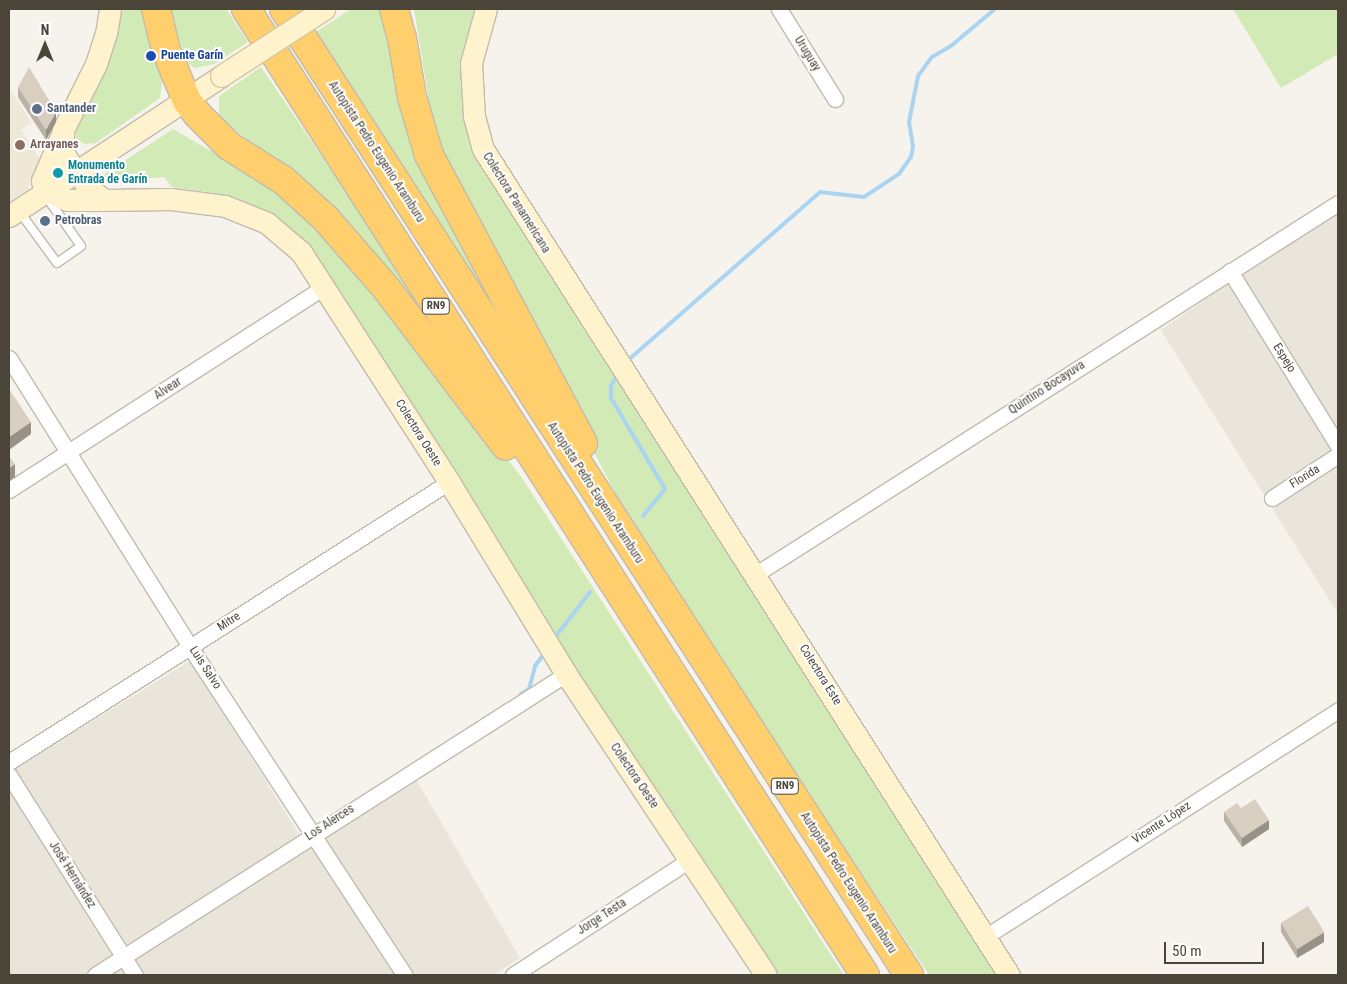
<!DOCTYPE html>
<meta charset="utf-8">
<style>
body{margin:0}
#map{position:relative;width:1347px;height:984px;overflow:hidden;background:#f6f3ec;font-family:"Roboto Condensed",sans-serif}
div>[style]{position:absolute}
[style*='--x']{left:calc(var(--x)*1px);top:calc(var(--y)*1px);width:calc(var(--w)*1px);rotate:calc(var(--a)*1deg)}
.residential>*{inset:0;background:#eae5da}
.education>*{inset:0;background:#efe8d6}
.green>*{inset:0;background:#d2eab5}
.stream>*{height:4px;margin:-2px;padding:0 2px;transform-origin:2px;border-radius:2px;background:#a9d4f2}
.roads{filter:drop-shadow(1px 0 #c2bbae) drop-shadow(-1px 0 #c2bbae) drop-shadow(0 1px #c2bbae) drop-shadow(0 -1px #c2bbae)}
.lane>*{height:8px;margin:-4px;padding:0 4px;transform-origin:4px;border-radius:4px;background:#fff}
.street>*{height:15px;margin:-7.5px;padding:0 7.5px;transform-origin:7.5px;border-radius:7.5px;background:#fff}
.secondary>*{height:21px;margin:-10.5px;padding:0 10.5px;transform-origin:10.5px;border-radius:10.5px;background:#fff3cd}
.highway>*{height:28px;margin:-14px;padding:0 14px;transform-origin:14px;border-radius:14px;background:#ffcf6e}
.bridges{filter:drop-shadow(1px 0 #d6c79b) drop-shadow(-1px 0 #d6c79b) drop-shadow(0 1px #d6c79b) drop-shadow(0 -1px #d6c79b)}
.secondary-bridge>*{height:21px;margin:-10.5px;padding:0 10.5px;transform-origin:10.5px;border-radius:10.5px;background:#fff3cd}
.wall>*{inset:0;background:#bab2a6}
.shaded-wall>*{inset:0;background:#979187}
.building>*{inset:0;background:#d8cfc1;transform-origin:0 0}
.dots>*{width:14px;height:14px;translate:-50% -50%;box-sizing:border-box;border:2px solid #fff;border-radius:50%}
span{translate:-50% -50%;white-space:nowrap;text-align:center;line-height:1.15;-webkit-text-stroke:4px #fff;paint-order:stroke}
.shield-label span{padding:1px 4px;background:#fff;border:1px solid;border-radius:4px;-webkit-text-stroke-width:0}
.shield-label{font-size:11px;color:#4b4439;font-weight:700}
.street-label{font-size:12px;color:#4b4439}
.transit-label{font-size:12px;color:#164399;font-weight:700}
.left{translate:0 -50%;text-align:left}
.service-label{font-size:12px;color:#4e5e75;font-weight:700}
.education-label{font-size:12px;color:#785e54;font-weight:700}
.culture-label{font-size:12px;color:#0d838f;font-weight:700}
.frame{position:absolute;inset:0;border:10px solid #4b4439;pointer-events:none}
.north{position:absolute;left:20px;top:20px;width:50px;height:50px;-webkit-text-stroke:4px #fff;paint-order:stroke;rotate:0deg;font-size:14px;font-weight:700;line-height:20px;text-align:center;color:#4b4439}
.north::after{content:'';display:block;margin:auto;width:18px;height:22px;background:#4b4439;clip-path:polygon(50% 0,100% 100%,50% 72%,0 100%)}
.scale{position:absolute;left:1164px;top:942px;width:100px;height:22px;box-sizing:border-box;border:2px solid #4b4439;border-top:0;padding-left:6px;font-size:15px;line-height:18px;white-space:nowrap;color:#4b4439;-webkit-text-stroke:4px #fff;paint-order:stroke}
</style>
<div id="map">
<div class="residential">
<div style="clip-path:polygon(1338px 209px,1338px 614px,1161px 330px)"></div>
<div style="clip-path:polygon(190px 661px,308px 848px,417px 781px,520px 958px,494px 975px,9px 975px,9px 772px)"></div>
</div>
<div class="education">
<div style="clip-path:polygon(9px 88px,32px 123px,21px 130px,41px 161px,27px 190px,9px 202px)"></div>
</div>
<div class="green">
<div style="clip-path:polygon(116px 9px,150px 9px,163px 75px,160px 98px,96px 143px,85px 144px,75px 138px,76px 130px,101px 73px)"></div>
<div style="clip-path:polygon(167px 9px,226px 9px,248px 42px,214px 64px,195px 68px,189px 64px)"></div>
<div style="clip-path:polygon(351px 9px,383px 9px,517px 348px,316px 32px)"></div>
<div style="clip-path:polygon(414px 9px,475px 9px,460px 61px,464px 112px,999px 975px,929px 975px,754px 712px,617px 496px,494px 263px,434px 133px)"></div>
<div style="clip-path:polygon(1233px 9px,1338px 9px,1338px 54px,1281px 88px)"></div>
<div style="clip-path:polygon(261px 67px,358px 210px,474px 393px,272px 159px,219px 118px,219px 96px)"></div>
<div style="clip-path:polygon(173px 129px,207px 149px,259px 169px,379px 288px,522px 478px,844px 975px,775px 975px,692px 841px,265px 214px,227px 195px,172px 187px,164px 177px,104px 182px,103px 175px)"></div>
</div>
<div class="stream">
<div style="--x:626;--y:362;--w:258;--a:-41.2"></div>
<div style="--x:820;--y:192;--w:44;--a:6.5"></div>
<div style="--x:864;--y:197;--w:42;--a:-33.3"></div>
<div style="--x:899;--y:174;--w:21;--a:-55"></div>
<div style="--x:911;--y:157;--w:10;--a:-79"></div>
<div style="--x:913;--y:147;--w:25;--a:-99"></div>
<div style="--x:909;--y:122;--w:47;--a:-78.9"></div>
<div style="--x:918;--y:76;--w:24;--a:-54"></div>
<div style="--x:932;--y:57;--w:22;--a:-30"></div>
<div style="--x:951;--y:46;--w:57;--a:-40.1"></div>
<div style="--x:618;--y:374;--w:14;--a:120"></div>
<div style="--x:611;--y:386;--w:12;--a:90"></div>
<div style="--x:611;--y:398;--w:106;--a:59.3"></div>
<div style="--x:665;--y:489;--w:35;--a:129"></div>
<div style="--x:553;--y:640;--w:61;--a:-52.4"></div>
<div style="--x:521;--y:694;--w:9;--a:-32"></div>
<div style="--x:529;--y:689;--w:24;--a:-75"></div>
<div style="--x:535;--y:666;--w:17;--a:-54"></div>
</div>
<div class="roads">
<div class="lane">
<div style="--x:19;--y:211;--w:64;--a:53.8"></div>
<div style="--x:57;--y:263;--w:29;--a:-35"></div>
<div style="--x:81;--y:246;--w:57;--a:-125.1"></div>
</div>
<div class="street">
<div style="--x:779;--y:9;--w:106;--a:58.1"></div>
<div style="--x:1230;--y:271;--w:206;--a:58.3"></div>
<div style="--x:9;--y:358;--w:341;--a:57.9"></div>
<div style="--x:190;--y:647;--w:392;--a:56.8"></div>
<div style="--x:9;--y:490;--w:376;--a:-32.8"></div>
<div style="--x:1272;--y:498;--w:79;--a:-33.1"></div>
<div style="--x:756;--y:574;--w:690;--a:-32.52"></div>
<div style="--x:9;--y:762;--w:522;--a:-32.47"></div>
<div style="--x:9;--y:775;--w:236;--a:57.8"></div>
<div style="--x:985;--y:937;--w:420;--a:-32.7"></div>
<div style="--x:95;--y:975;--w:559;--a:-32.58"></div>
<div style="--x:513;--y:975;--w:212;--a:-33.1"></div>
</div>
<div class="secondary">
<div style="--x:110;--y:9;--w:24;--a:99"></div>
<div style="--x:106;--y:33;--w:33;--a:108"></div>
<div style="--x:96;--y:64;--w:74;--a:116.6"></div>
<div style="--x:63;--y:130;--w:21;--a:90"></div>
<div style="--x:63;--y:151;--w:9;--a:63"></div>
<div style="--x:67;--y:159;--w:38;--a:53"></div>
<div style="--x:90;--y:189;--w:18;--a:38"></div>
<div style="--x:104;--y:200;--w:67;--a:-0.9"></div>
<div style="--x:171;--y:199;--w:54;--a:7.4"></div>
<div style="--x:225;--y:206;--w:45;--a:22"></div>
<div style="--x:267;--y:223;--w:45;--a:40.5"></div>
<div style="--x:301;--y:252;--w:274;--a:57.2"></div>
<div style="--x:449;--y:482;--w:225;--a:58.6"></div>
<div style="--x:566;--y:674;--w:361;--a:56.4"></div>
<div style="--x:486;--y:9;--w:56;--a:105.5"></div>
<div style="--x:471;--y:63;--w:53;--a:86.8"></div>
<div style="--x:474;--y:116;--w:34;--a:75"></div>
<div style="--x:483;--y:149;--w:979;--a:57.51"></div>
<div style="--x:62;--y:134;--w:51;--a:113.1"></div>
<div style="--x:42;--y:181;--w:10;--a:73"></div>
<div style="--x:45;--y:191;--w:24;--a:22"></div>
<div style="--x:67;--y:200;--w:37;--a:0"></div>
<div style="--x:9;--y:216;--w:254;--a:-33.4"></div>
</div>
<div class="highway">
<div style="--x:156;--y:9;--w:42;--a:76.3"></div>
<div style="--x:166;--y:50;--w:55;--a:67.6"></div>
<div style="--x:187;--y:101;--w:16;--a:52"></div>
<div style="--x:197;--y:114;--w:45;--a:45"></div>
<div style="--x:229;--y:146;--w:64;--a:32.2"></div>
<div style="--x:283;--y:180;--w:58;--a:42.2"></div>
<div style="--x:326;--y:219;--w:91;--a:49"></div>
<div style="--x:386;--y:288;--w:198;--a:52.8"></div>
<div style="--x:246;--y:9;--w:1147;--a:57.35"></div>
<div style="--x:284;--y:9;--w:1151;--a:57.1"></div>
<div style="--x:394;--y:9;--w:30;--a:75"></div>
<div style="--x:402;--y:38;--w:60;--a:80.4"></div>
<div style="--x:412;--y:97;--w:60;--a:73.7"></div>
<div style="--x:429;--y:155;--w:327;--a:61.9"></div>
</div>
</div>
<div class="bridges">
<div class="secondary-bridge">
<div style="--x:221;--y:76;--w:123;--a:-33"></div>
</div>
</div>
<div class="wall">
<div style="clip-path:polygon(18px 87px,56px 122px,46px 140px,18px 97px)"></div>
<div style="clip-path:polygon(1241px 808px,1269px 829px,1242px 847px,1224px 821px,1224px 812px)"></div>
<div style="clip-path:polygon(1281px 923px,1324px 942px,1297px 958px,1281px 932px)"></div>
</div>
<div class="shaded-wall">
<div style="clip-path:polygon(56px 112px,56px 122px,46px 140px,46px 130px)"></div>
<div style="clip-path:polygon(31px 422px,31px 434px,9px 450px,9px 437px)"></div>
<div style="clip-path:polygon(15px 464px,15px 477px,9px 481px,9px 468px)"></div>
<div style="clip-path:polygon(1269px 820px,1269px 829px,1242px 847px,1242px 838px)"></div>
<div style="clip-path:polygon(1324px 932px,1324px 942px,1297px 958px,1297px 949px)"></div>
</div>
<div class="building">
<div style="clip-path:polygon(29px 67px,56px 112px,46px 130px,18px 87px)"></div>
<div style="clip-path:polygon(9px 389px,31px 422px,9px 437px)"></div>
<div style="clip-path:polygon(9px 456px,15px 464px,9px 468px)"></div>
<div style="clip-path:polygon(1255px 799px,1269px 820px,1242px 838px,1224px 812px,1237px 803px,1241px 808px)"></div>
<div style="left:1308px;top:906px;width:31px;height:32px;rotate:58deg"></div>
</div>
<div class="dots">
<div style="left:151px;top:56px;background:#1a4fb4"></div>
<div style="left:37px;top:109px;background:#5c6f8a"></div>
<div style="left:20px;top:145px;background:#8d6e63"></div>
<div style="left:58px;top:173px;background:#0f9aa8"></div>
<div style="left:45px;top:221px;background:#5c6f8a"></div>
</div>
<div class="shield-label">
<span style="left:436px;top:306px">RN9</span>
<span style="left:785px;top:786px">RN9</span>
</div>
<div class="street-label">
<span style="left:807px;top:54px;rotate:58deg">Uruguay</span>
<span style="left:376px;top:152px;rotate:57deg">Autopista Pedro Eugenio Aramburu</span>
<span style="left:516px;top:203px;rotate:58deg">Colectora Panamericana</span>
<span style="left:1284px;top:358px;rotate:58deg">Espejo</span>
<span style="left:1047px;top:388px;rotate:-33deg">Quintino Bocayuva</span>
<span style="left:168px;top:389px;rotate:-33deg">Alvear</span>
<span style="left:418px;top:433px;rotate:58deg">Colectora Oeste</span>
<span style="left:1305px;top:477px;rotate:-32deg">Florida</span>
<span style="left:595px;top:493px;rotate:57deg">Autopista Pedro Eugenio Aramburu</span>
<span style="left:229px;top:622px;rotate:-33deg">Mitre</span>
<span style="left:205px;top:668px;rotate:57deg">Luis Salvo</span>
<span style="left:820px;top:675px;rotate:58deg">Colectora Este</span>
<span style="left:634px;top:776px;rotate:56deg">Colectora Oeste</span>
<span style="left:330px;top:823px;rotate:-33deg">Los Alerces</span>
<span style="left:1162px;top:823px;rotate:-33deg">Vicente López</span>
<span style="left:72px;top:875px;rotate:58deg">José Hernández</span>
<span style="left:848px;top:883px;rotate:57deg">Autopista Pedro Eugenio Aramburu</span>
<span style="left:602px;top:917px;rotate:-33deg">Jorge Testa</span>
</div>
<div class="transit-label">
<span class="left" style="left:161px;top:56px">Puente Garín</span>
</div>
<div class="service-label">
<span class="left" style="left:47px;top:109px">Santander</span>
<span class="left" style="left:55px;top:221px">Petrobras</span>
</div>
<div class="education-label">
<span class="left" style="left:30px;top:145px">Arrayanes</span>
</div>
<div class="culture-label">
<span class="left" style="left:68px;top:173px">Monumento<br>Entrada de Garín</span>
</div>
<div class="frame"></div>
<div class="north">N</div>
<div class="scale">50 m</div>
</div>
